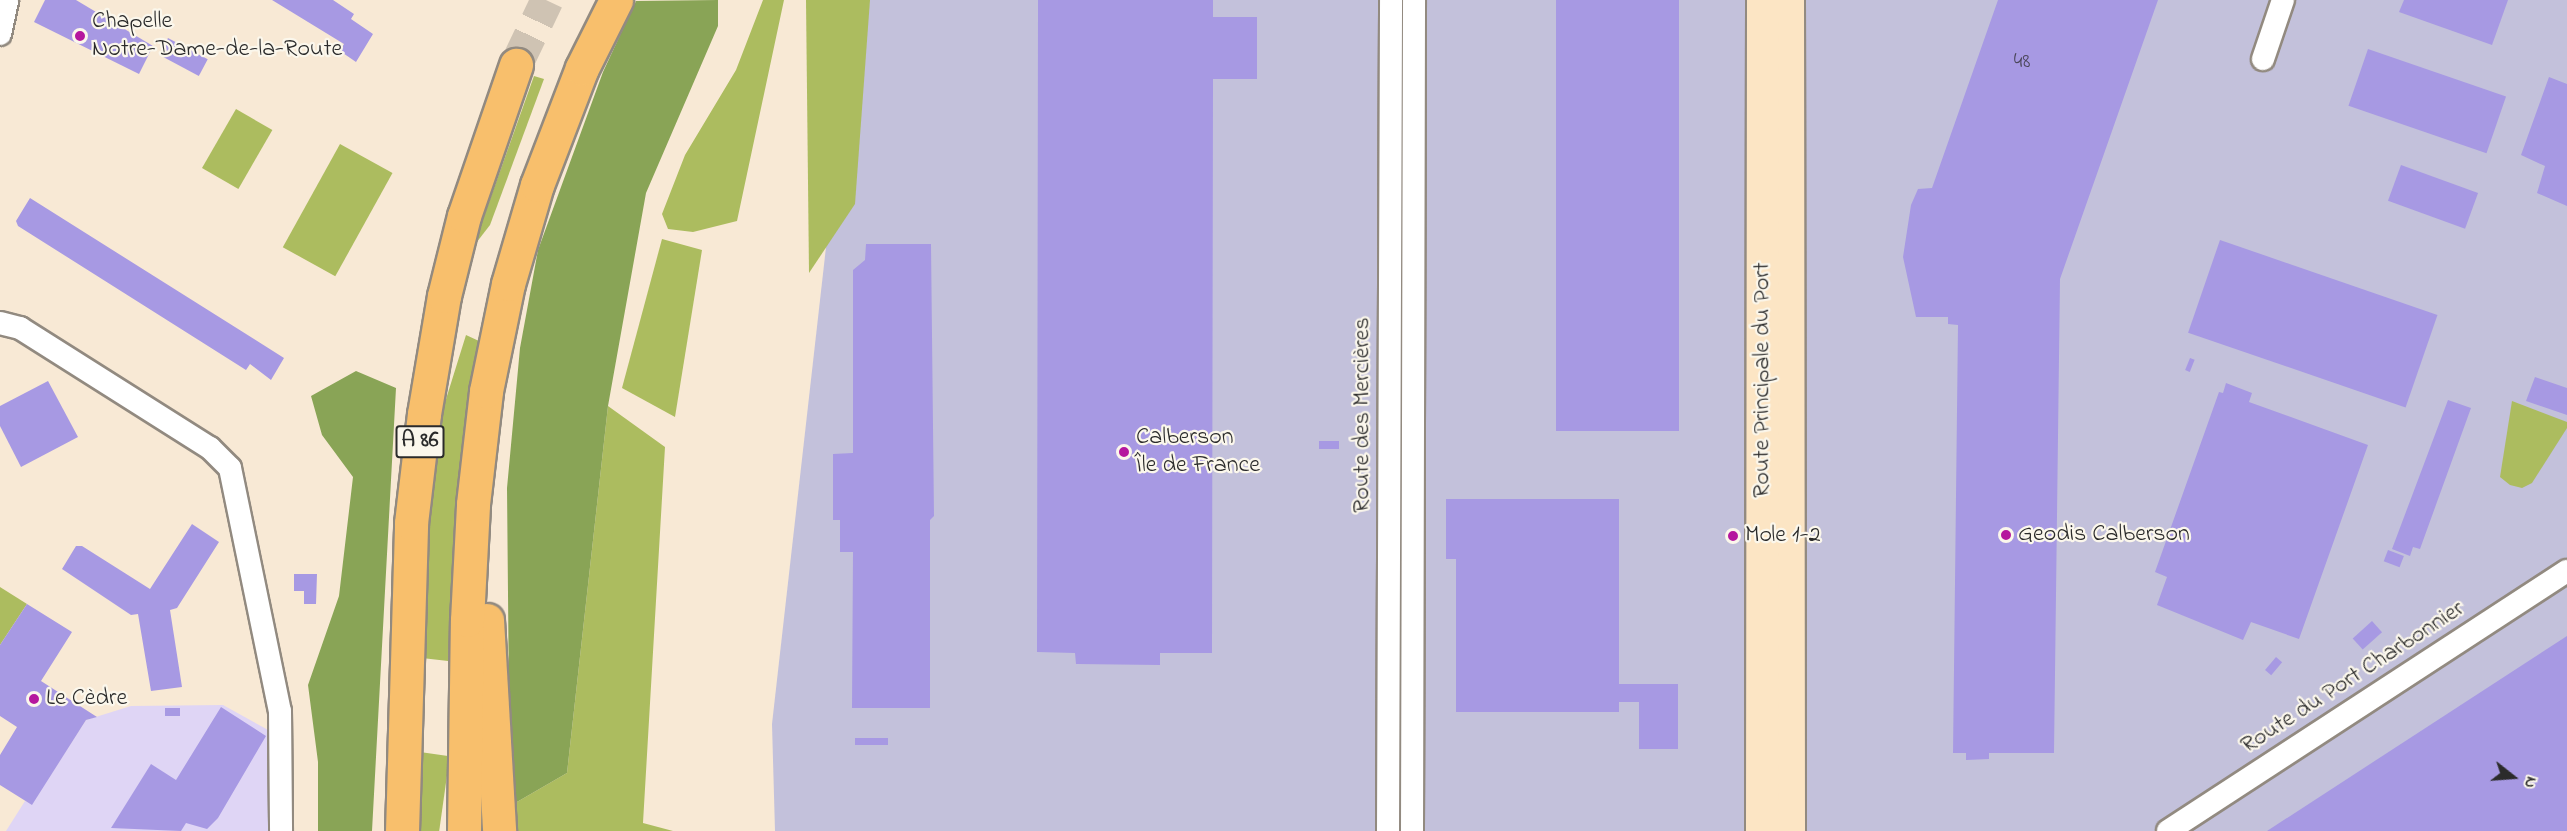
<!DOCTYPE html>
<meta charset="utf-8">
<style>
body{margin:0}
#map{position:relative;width:2567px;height:831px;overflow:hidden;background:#f8e9d5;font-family:"Indie Flower",sans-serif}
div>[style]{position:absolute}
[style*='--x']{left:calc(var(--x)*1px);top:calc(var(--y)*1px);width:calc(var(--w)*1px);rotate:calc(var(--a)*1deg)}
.built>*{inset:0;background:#dfd5f5}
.industrial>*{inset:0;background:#c3c1db}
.green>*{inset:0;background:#acbc5f;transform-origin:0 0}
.forest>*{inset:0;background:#89a456}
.building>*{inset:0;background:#a799e3;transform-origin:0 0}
.highway-tunnel>*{height:33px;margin-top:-16.5px;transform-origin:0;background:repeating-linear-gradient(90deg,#cfc3b3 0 33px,transparent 0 49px)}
.roads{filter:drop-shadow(2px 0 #928a80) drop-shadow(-2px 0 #928a80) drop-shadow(0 2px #928a80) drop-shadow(0 -2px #928a80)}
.street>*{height:22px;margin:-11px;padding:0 11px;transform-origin:11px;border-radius:11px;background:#fff}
.secondary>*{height:32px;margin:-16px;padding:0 16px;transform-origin:16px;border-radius:16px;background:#fce5c4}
.highway>*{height:33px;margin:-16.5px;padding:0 16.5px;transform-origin:16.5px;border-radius:16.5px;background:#f8bf6c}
.dots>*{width:16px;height:16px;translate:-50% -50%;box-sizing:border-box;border:3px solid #fbf7ec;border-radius:50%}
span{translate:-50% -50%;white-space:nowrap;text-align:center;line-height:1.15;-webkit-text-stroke:4.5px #fbf7ec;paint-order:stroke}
.number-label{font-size:21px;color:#4a4659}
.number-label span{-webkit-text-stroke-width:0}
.shield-label span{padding:2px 4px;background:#fbf7ec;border:2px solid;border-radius:4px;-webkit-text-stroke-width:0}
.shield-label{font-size:22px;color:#2b2b2b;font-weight:700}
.poi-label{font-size:24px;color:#2b2b2b}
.left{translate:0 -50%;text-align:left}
.street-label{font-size:24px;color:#2b2b2b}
.north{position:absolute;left:2483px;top:747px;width:60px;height:60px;-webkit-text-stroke:4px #fbf7ec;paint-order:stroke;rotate:107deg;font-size:16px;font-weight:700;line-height:24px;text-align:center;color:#2b2b2b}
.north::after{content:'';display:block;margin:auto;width:21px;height:27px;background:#2b2b2b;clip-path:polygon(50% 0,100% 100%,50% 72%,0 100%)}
</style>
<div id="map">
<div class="built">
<div style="clip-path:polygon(223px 705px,270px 731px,270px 831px,6px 831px,25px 801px,32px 804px,86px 720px,131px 706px)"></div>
</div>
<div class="industrial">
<div style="clip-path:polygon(854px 0,2567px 0,2567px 831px,775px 831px,772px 724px)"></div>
</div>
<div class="green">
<div style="clip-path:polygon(763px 0,784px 0,737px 221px,693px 232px,668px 229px,662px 214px,685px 155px,736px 70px)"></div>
<div style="clip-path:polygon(806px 0,870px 0,855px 204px,809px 273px)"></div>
<div style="clip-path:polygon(534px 76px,544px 79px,490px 225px,473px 247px)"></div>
<div style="left:236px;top:109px;width:42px;height:68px;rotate:30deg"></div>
<div style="left:340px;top:144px;width:60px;height:118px;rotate:29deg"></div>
<div style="clip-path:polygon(662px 239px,702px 250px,675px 417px,622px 388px)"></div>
<div style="clip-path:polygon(466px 335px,479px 341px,459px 501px,448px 661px,422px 658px,424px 515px,437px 428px)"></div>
<div style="clip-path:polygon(2512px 401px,2567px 422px,2567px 428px,2532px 483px,2522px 488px,2510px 485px,2500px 477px)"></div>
<div style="clip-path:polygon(608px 406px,665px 447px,643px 823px,673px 831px,513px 831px,510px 806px,567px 773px)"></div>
<div style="clip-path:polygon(0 587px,27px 604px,0 645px)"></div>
<div style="left:420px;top:752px;width:30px;height:79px;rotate:8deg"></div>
</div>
<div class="forest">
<div style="clip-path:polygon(718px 0,718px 26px,646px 193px,608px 406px,567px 773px,510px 806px,507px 488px,520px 348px,538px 250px,603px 72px,636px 1px)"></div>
<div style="clip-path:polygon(356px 371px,396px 388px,372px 831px,318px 831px,318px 762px,308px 685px,339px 596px,353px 477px,322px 435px,311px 396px)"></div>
</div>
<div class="building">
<div style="clip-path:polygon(45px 0,76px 0,153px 46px,139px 74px,34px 22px)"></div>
<div style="clip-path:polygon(272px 0,333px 0,354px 14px,351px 19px,373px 34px,356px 62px,340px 51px,344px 44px)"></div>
<div style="clip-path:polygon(1038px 0,1213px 0,1213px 17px,1257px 17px,1257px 79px,1213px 79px,1212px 653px,1160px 653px,1160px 665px,1076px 664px,1075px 653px,1037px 652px)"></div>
<div style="left:1556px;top:0;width:123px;height:431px"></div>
<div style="clip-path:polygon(1998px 0,2158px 0,2060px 279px,2054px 753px,1989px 753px,1989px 759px,1966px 760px,1966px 753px,1953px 753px,1958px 325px,1948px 324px,1948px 317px,1916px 317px,1903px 257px,1911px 205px,1918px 189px,1932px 188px)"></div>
<div style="clip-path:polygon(2404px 0,2508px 0,2492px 45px,2399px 12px)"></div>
<div style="left:168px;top:38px;width:45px;height:19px;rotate:28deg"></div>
<div style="left:2368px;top:49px;width:146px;height:60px;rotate:19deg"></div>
<div style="clip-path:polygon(2549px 77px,2567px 84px,2567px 206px,2537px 193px,2545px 166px,2521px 155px)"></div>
<div style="left:2401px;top:165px;width:82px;height:38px;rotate:20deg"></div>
<div style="clip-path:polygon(30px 198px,284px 358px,271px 380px,250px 364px,246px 370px,18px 226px,16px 221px)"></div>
<div style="left:2220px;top:240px;width:230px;height:98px;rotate:19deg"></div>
<div style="clip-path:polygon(866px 244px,931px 244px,934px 516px,930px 520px,930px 708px,852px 708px,853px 552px,840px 552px,840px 520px,833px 520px,833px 454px,853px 453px,853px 270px,865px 260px)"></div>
<div style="left:2190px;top:358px;width:5px;height:13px;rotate:22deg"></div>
<div style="clip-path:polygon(2535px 377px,2567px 388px,2567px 415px,2526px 401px)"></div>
<div style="clip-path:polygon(48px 381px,78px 437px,21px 467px,0 426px,0 406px)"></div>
<div style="clip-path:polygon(2226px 383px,2252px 393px,2249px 402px,2368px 445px,2299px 639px,2251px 622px,2243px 640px,2157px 605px,2167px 577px,2155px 572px,2219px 392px,2223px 393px)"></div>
<div style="clip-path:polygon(2448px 400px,2471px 408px,2420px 549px,2413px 547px,2410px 556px,2392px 549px)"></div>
<div style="left:1339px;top:441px;width:8px;height:20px;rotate:90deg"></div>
<div style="clip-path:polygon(1446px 499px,1619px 499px,1619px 684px,1678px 684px,1678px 749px,1639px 749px,1639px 702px,1619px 702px,1619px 712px,1456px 712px,1456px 559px,1446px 559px)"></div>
<div style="clip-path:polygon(192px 524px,219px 542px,177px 608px,170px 610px,182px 687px,151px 691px,138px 614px,131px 615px,62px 569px,76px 546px,82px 546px,150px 589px)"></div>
<div style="left:2388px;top:550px;width:17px;height:12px;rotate:21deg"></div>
<div style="clip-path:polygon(294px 574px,317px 574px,316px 604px,304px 604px,304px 591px,294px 591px)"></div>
<div style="clip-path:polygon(27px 604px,72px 632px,41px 681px,97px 717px,86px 720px,32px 805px,0 785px,0 755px,17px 727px,0 716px,0 645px)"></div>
<div style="left:2372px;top:621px;width:15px;height:26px;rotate:48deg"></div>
<div style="clip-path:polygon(2567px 636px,2567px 831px,2267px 831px)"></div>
<div style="left:2276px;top:657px;width:8px;height:17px;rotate:40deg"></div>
<div style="clip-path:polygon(221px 707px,266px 736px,218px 818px,207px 829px,186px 823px,181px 831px,111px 828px,151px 764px,176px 780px)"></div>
<div style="left:165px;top:708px;width:15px;height:8px"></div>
<div style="left:855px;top:738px;width:33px;height:7px"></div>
</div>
<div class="highway-tunnel">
<div style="--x:516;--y:65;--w:72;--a:-64.5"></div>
</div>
<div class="roads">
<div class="street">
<div style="--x:0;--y:34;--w:35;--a:-78"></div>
<div style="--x:2263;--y:59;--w:62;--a:-71.3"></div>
<div style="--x:0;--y:323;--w:21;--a:14"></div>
<div style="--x:20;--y:328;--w:225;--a:32.3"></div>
<div style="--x:210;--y:448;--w:28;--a:45"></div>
<div style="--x:230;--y:468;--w:248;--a:78.4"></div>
<div style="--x:280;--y:711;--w:120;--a:89.5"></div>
<div style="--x:1388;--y:831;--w:831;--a:-89.79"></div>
<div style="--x:1412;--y:831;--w:831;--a:-89.86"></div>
<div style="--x:2168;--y:831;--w:476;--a:-33.1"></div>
</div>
<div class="secondary">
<div style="--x:1788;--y:0;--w:831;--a:89.93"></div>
<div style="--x:1762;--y:831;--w:831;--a:-89.93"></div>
</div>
<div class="highway">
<div style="--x:487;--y:620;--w:211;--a:86.7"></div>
<div style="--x:402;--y:831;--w:308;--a:-88.3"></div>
<div style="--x:411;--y:523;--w:110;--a:-83.2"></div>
<div style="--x:424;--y:414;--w:120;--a:-80.4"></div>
<div style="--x:444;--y:296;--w:82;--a:-76"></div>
<div style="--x:464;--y:216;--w:160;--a:-71"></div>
<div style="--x:464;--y:831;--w:211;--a:-89.2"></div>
<div style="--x:467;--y:620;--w:116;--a:-87"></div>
<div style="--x:473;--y:504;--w:114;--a:-83.4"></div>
<div style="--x:486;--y:391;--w:109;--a:-78.4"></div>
<div style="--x:508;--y:284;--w:103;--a:-73.7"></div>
<div style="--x:537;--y:185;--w:125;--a:-69"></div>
<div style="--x:582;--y:68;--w:76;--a:-63.4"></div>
</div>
</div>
<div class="dots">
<div style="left:80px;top:36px;background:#b5179e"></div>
<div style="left:1124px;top:452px;background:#b5179e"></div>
<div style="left:2006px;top:535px;background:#b5179e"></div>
<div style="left:1733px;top:536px;background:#b5179e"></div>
<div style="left:34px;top:699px;background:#b5179e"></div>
</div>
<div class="number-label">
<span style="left:2022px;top:62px">48</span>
</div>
<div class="shield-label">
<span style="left:420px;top:442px">A 86</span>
</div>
<div class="poi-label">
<span class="left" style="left:92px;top:36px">Chapelle<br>Notre-Dame-de-la-Route</span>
<span class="left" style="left:1136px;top:452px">Calberson<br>Île de France</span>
<span class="left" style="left:2018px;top:535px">Geodis Calberson</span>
<span class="left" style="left:1745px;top:536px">Mole 1-2</span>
<span class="left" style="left:46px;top:699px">Le Cèdre</span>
</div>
<div class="street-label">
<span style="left:1763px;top:380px;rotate:-90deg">Route Principale du Port</span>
<span style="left:1363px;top:415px;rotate:-90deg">Route des Mercières</span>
<span style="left:2353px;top:678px;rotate:-33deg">Route du Port Charbonnier</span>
</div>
<div class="north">N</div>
</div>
